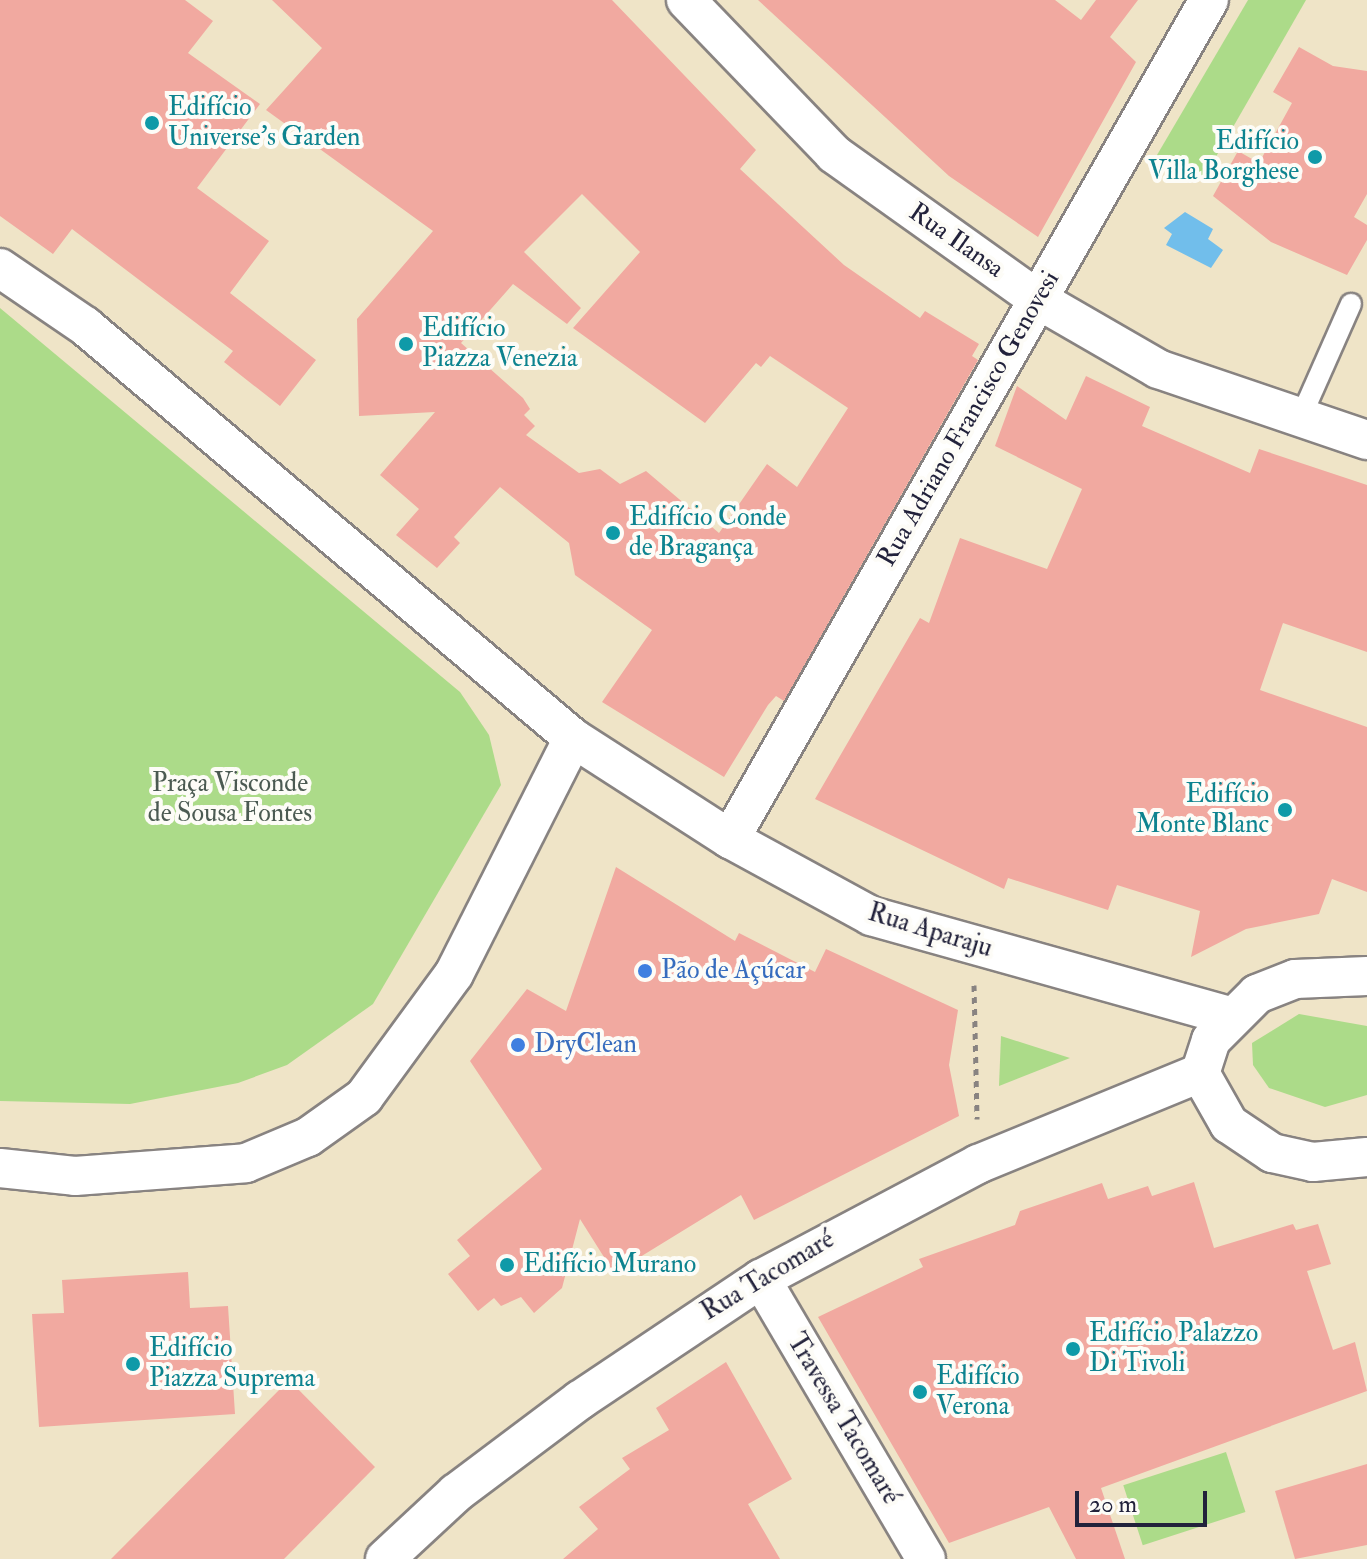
<!DOCTYPE html>
<meta charset="utf-8">
<style>
body{margin:0}
#map{position:relative;width:1367px;height:1559px;overflow:hidden;background:#efe4c7;font-family:"IM FELL Double Pica",serif}
div>[style]{position:absolute}
[style*='--x']{left:calc(var(--x)*1px);top:calc(var(--y)*1px);width:calc(var(--w)*1px);rotate:calc(var(--a)*1deg)}
.green>*{inset:0;background:#acdb89;transform-origin:0 0}
.water>*{inset:0;background:#71beeb}
.building>*{inset:0;background:#f1a9a0}
.path>*{height:5px;margin-top:-2.5px;transform-origin:0;background:repeating-linear-gradient(90deg,#888381 0 6px,transparent 0 12px)}
.roads{filter:drop-shadow(2px 0 #888381) drop-shadow(-2px 0 #888381) drop-shadow(0 2px #888381) drop-shadow(0 -2px #888381)}
.service>*{height:20px;margin:-10px;padding:0 10px;transform-origin:10px;border-radius:10px;background:#fff}
.minor>*{height:38px;margin:-19px;padding:0 19px;transform-origin:19px;border-radius:19px;background:#fff}
.dots>*{width:22px;height:22px;translate:-50% -50%;box-sizing:border-box;border:4px solid #fdfcf7;border-radius:50%}
span{translate:-50% -50%;white-space:nowrap;text-align:center;line-height:1.15;-webkit-text-stroke:8px #fdfcf7;paint-order:stroke}
.culture-label{font-size:26px;color:#0d838f}
.left{translate:0 -50%;text-align:left}
.right{translate:-100% -50%;text-align:right}
.street-label{font-size:26px;color:#22223b}
.park-label{font-size:26px;color:#4b5a52}
.shop-label{font-size:26px;color:#366cbe}
.scale{position:absolute;left:1075px;top:1491px;width:132px;height:36px;box-sizing:border-box;border:4px solid #22223b;border-top:0;padding-left:10px;font-size:24px;line-height:28px;white-space:nowrap;color:#22223b;-webkit-text-stroke:6px #fdfcf7;paint-order:stroke}
</style>
<div id="map">
<div class="green">
<div style="clip-path:polygon(1248px 0,1306px 0,1202px 181px,1157px 155px)"></div>
<div style="clip-path:polygon(0 308px,460px 692px,489px 735px,501px 785px,373px 1004px,287px 1065px,238px 1083px,130px 1104px,0 1101px)"></div>
<div style="clip-path:polygon(1299px 1014px,1367px 1026px,1367px 1095px,1325px 1107px,1269px 1088px,1253px 1065px,1252px 1043px)"></div>
<div style="clip-path:polygon(1001px 1036px,1070px 1058px,999px 1086px)"></div>
<div style="left:1226px;top:1452px;width:63px;height:108px;rotate:72deg"></div>
</div>
<div class="water">
<div style="clip-path:polygon(1185px 212px,1213px 229px,1208px 239px,1223px 250px,1211px 268px,1166px 245px,1172px 234px,1164px 228px)"></div>
</div>
<div class="building">
<div style="clip-path:polygon(0 0,185px 0,213px 21px,188px 53px,260px 104px,197px 188px,269px 241px,230px 293px,316px 360px,280px 406px,224px 362px,233px 351px,72px 229px,53px 254px,0 216px)"></div>
<div style="clip-path:polygon(evenodd,272px 0,612px 0,756px 150px,740px 169px,844px 265px,920px 318px,925px 311px,979px 344px,972px 356px,978px 360px,784px 701px,776px 696px,768px 705px,724px 777px,602px 702px,652px 630px,575px 575px,569px 543px,500px 487px,454px 537px,460px 543px,437px 568px,396px 535px,419px 509px,380px 475px,435px 412px,359px 416px,357px 319px,433px 231px,266px 110px,322px 48px,272px 0,582px 194px,640px 252px,573px 328px,705px 423px,756px 363px,761px 367px,770px 356px,848px 408px,797px 487px,767px 464px,719px 533px,646px 471px,620px 484px,600px 469px,579px 473px,526px 435px,535px 426px,524px 415px,530px 409px,523px 398px,461px 343px,513px 284px,567px 324px,581px 308px,524px 252px,582px 194px)"></div>
<div style="clip-path:polygon(758px 0,1055px 0,1081px 20px,1096px 0,1138px 0,1110px 37px,1136px 62px,1038px 237px,949px 176px)"></div>
<div style="clip-path:polygon(1299px 47px,1333px 66px,1367px 71px,1367px 194px,1354px 217px,1367px 225px,1367px 240px,1347px 275px,1271px 242px,1213px 196px,1238px 151px,1259px 163px,1292px 103px,1273px 92px)"></div>
<div style="clip-path:polygon(1086px 376px,1150px 407px,1142px 426px,1250px 473px,1259px 449px,1367px 485px,1367px 652px,1283px 623px,1260px 690px,1367px 727px,1367px 892px,1332px 879px,1319px 914px,1246px 929px,1191px 957px,1200px 911px,1117px 885px,1108px 910px,1008px 878px,1004px 889px,815px 799px,920px 618px,929px 623px,960px 538px,1047px 569px,1082px 489px,995px 446px,1017px 386px,1066px 420px)"></div>
<div style="clip-path:polygon(616px 867px,735px 941px,739px 933px,815px 972px,826px 949px,958px 1010px,949px 1065px,959px 1116px,754px 1220px,741px 1195px,614px 1273px,580px 1219px,562px 1288px,534px 1313px,521px 1297px,501px 1306px,494px 1298px,478px 1311px,448px 1274px,470px 1256px,457px 1240px,542px 1169px,470px 1061px,527px 989px,566px 1011px)"></div>
<div style="clip-path:polygon(1194px 1182px,1214px 1248px,1293px 1224px,1296px 1230px,1318px 1224px,1331px 1264px,1307px 1271px,1333px 1350px,1355px 1342px,1367px 1391px,1101px 1488px,1125px 1559px,1076px 1559px,1049px 1507px,949px 1543px,818px 1317px,923px 1267px,919px 1259px,1015px 1225px,1020px 1211px,1102px 1183px,1108px 1199px,1148px 1186px,1152px 1196px)"></div>
<div style="clip-path:polygon(188px 1272px,190px 1308px,228px 1306px,235px 1414px,39px 1427px,32px 1314px,64px 1313px,62px 1280px)"></div>
<div style="clip-path:polygon(726px 1362px,792px 1479px,748px 1504px,780px 1559px,563px 1559px,598px 1529px,579px 1507px,630px 1469px,622px 1458px,669px 1430px,656px 1408px)"></div>
<div style="clip-path:polygon(289px 1380px,375px 1467px,284px 1559px,111px 1559px)"></div>
<div style="clip-path:polygon(1367px 1464px,1367px 1545px,1295px 1559px,1275px 1491px)"></div>
</div>
<div class="path">
<div style="--x:974;--y:985;--w:134;--a:88.7"></div>
</div>
<div class="roads">
<div class="service">
<div style="--x:1300;--y:419;--w:126;--a:-66.1"></div>
</div>
<div class="minor">
<div style="--x:686;--y:0;--w:214;--a:46.1"></div>
<div style="--x:834;--y:154;--w:249;--a:35.5"></div>
<div style="--x:1037;--y:299;--w:140;--a:30"></div>
<div style="--x:1158;--y:369;--w:221;--a:18.8"></div>
<div style="--x:0;--y:268;--w:103;--a:34.3"></div>
<div style="--x:85;--y:326;--w:639;--a:40.17"></div>
<div style="--x:573;--y:738;--w:187;--a:32.8"></div>
<div style="--x:730;--y:839;--w:161;--a:28.6"></div>
<div style="--x:871;--y:916;--w:372;--a:15.6"></div>
<div style="--x:730;--y:839;--w:966;--a:-60.28"></div>
<div style="--x:1367;--y:976;--w:72;--a:177.6"></div>
<div style="--x:1295;--y:979;--w:41;--a:158.5"></div>
<div style="--x:1257;--y:994;--w:65;--a:135"></div>
<div style="--x:1211;--y:1040;--w:35;--a:108"></div>
<div style="--x:1200;--y:1073;--w:59;--a:60.4"></div>
<div style="--x:1229;--y:1124;--w:52;--a:34"></div>
<div style="--x:1272;--y:1153;--w:42;--a:12.4"></div>
<div style="--x:1313;--y:1162;--w:54;--a:-5.3"></div>
<div style="--x:0;--y:1168;--w:75;--a:6.1"></div>
<div style="--x:75;--y:1176;--w:171;--a:-4.3"></div>
<div style="--x:246;--y:1163;--w:67;--a:-22.8"></div>
<div style="--x:308;--y:1137;--w:69;--a:-35.5"></div>
<div style="--x:364;--y:1097;--w:152;--a:-53.8"></div>
<div style="--x:454;--y:974;--w:264;--a:-63.2"></div>
<div style="--x:761;--y:1279;--w:325;--a:59.5"></div>
<div style="--x:385;--y:1559;--w:97;--a:-42.9"></div>
<div style="--x:456;--y:1493;--w:155;--a:-36.9"></div>
<div style="--x:580;--y:1400;--w:218;--a:-33.8"></div>
<div style="--x:761;--y:1279;--w:246;--a:-27.9"></div>
<div style="--x:978;--y:1164;--w:240;--a:-22.3"></div>
</div>
</div>
<div class="dots">
<div style="left:152px;top:123px;background:#0f9aa8"></div>
<div style="left:1315px;top:157px;background:#0f9aa8"></div>
<div style="left:406px;top:344px;background:#0f9aa8"></div>
<div style="left:613px;top:533px;background:#0f9aa8"></div>
<div style="left:1285px;top:810px;background:#0f9aa8"></div>
<div style="left:645px;top:971px;background:#3f7fe0"></div>
<div style="left:518px;top:1045px;background:#3f7fe0"></div>
<div style="left:507px;top:1265px;background:#0f9aa8"></div>
<div style="left:1073px;top:1349px;background:#0f9aa8"></div>
<div style="left:133px;top:1364px;background:#0f9aa8"></div>
<div style="left:920px;top:1392px;background:#0f9aa8"></div>
</div>
<div class="culture-label">
<span class="left" style="left:168px;top:123px">Edifício<br>Universe's Garden</span>
<span class="right" style="left:1299px;top:157px">Edifício<br>Villa Borghese</span>
<span class="left" style="left:422px;top:344px">Edifício<br>Piazza Venezia</span>
<span class="left" style="left:629px;top:533px">Edifício Conde<br>de Bragança</span>
<span class="right" style="left:1269px;top:810px">Edifício<br>Monte Blanc</span>
<span class="left" style="left:523px;top:1265px">Edifício Murano</span>
<span class="left" style="left:1089px;top:1349px">Edifício Palazzo<br>Di Tivoli</span>
<span class="left" style="left:149px;top:1364px">Edifício<br>Piazza Suprema</span>
<span class="left" style="left:936px;top:1392px">Edifício<br>Verona</span>
</div>
<div class="street-label">
<span style="left:956px;top:241px;rotate:35deg">Rua Ilansa</span>
<span style="left:969px;top:419px;rotate:-60deg">Rua Adriano Francisco Genovesi</span>
<span style="left:930px;top:931px;rotate:17deg">Rua Aparaju</span>
<span style="left:768px;top:1276px;rotate:-31deg">Rua Tacomaré</span>
<span style="left:843px;top:1419px;rotate:59deg">Travessa Tacomaré</span>
</div>
<div class="park-label">
<span style="left:230px;top:799px">Praça Visconde<br>de Sousa Fontes</span>
</div>
<div class="shop-label">
<span class="left" style="left:661px;top:971px">Pão de Açúcar</span>
<span class="left" style="left:534px;top:1045px">DryClean</span>
</div>
<div class="scale">20 m</div>
</div>
